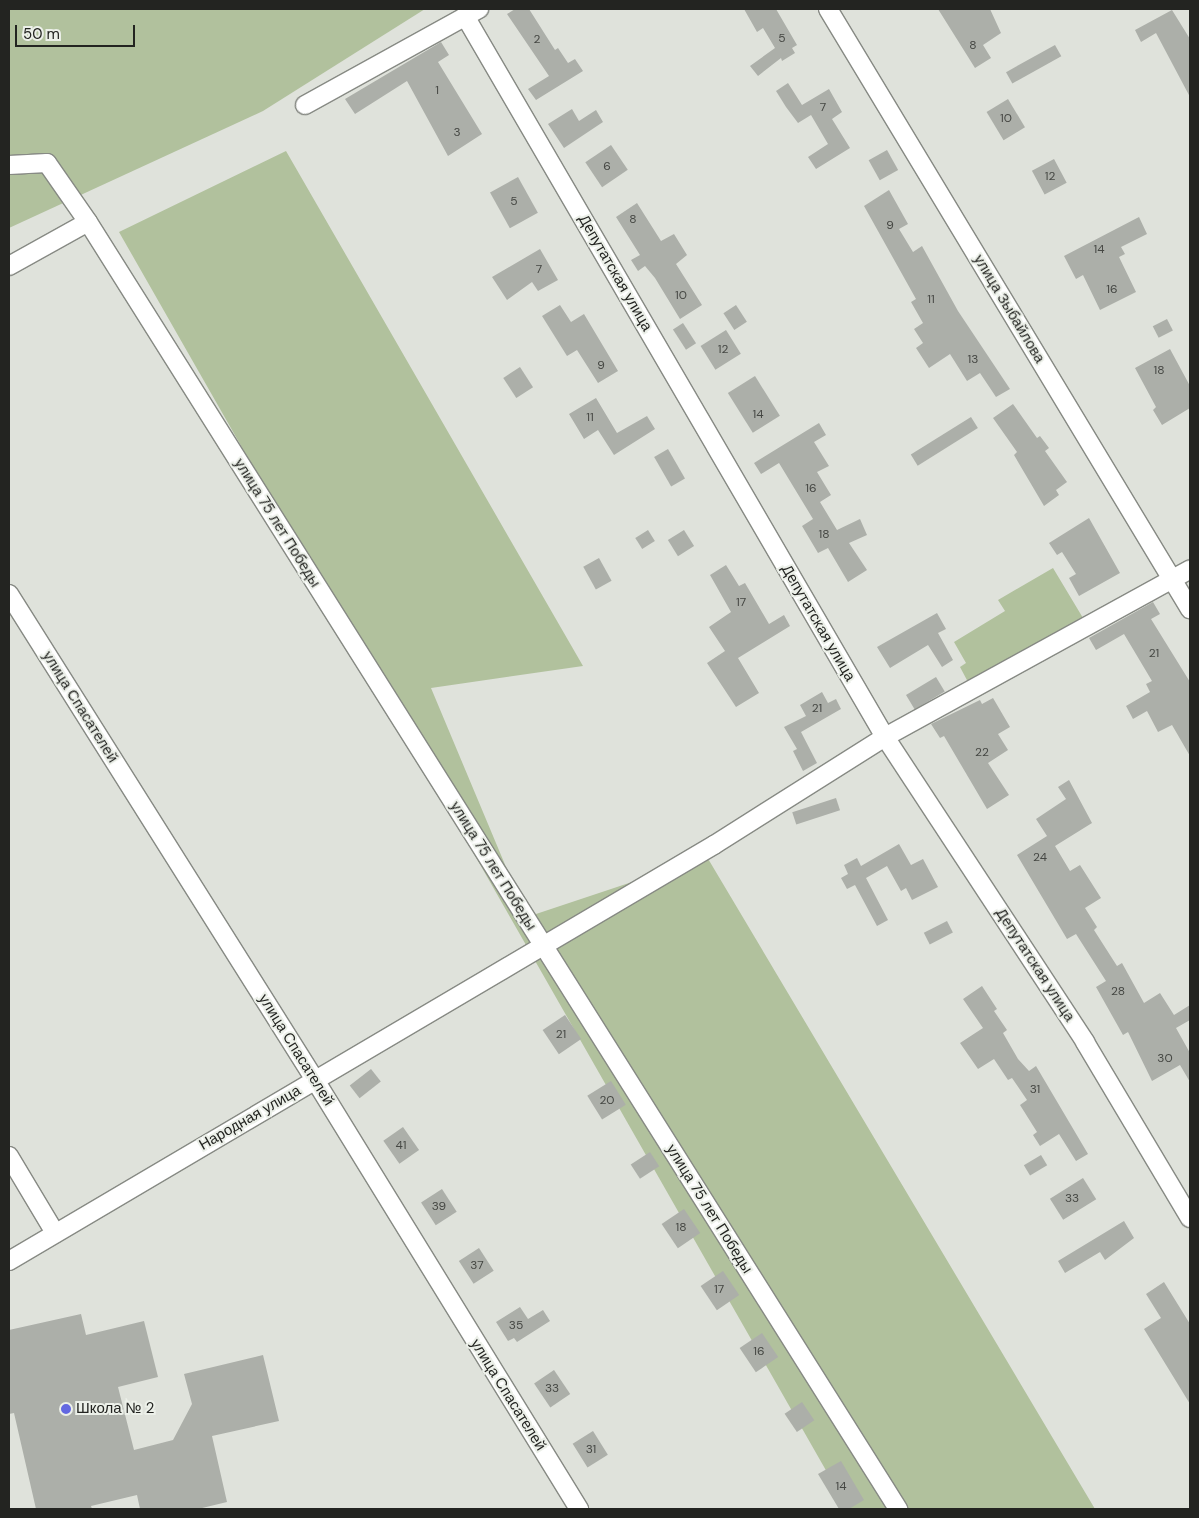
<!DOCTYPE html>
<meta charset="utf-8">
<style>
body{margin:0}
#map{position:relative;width:1199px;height:1518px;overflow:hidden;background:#dfe2db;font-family:"DM Sans",sans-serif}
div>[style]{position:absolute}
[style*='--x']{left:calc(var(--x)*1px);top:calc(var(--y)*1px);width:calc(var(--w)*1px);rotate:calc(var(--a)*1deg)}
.green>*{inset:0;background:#b1c19d}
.building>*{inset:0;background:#acafa9;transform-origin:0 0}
.roads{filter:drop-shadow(1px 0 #878a84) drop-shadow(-1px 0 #878a84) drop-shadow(0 1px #878a84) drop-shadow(0 -1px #878a84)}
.street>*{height:18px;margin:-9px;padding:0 9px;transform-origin:9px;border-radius:9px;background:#fff}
.dots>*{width:14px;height:14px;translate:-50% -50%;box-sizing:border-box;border:2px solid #ecf0e9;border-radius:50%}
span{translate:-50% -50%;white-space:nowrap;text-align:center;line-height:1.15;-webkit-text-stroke:4px #ecf0e9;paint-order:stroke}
.number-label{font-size:12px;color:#454743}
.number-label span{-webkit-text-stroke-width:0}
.street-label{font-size:15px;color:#232421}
.poi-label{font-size:15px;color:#232421}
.left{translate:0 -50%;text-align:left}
.frame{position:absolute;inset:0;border:10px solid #232421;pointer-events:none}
.scale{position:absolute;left:15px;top:25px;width:120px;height:22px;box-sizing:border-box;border:2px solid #232421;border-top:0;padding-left:6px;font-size:15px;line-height:18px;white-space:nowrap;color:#232421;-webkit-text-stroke:4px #ecf0e9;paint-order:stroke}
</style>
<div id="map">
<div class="green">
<div style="clip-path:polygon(9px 9px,425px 9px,263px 111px,9px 228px)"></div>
<div style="clip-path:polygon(286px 151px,583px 666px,431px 688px,527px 917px,707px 857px,1095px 1509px,848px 1509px,119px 232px)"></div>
<div style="clip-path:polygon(1053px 568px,1083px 618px,968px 682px,960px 667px,966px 663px,954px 642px,1005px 611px,998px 600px)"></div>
</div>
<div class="building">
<div style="clip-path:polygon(515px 9px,529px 9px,555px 50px,558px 48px,568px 63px,575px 59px,583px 71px,536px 100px,528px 89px,549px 76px,507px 14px)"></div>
<div style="clip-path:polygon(744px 9px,776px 9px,797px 45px,792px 48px,795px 53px,782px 61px,781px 58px,758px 76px,750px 66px,775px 48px,763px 28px,757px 32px)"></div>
<div style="clip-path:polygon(938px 9px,990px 9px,1001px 33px,983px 45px,991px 58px,975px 68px)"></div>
<div style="clip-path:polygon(1172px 10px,1190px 39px,1190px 97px,1156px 33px,1141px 42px,1135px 30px)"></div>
<div style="clip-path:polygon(441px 42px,449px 55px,438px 62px,482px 134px,448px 156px,407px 81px,355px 114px,345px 99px)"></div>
<div style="left:1055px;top:45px;width:13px;height:56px;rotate:61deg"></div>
<div style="clip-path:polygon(788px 83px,802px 105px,829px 89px,842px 112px,832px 119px,850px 148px,816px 169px,808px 157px,828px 144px,811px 115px,798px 123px,786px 107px,776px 91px)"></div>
<div style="left:1008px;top:99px;width:33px;height:25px;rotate:59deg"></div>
<div style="clip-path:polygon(572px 109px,579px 121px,596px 110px,603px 122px,564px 148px,548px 124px)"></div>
<div style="left:611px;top:145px;width:30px;height:31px;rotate:56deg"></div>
<div style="left:887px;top:150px;width:23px;height:21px;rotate:61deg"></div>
<div style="left:1054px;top:159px;width:27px;height:25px;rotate:62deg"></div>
<div style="left:518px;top:177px;width:41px;height:32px;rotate:61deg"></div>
<div style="clip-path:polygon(889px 190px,908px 224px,899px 229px,913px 252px,922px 246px,958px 311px,1010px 389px,996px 397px,980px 373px,967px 381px,950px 354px,929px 368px,916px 348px,923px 343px,914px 329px,923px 323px,911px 302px,916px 299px,864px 206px)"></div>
<div style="clip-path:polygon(637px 203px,661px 241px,674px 234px,687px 255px,676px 264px,702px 305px,680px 319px,655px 278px,645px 266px,638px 271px,631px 260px,640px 255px,616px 217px)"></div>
<div style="clip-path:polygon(1139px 217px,1147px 234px,1121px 247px,1125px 254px,1119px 257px,1136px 292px,1100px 310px,1083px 275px,1076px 279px,1064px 256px)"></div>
<div style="clip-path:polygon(540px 249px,558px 280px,538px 291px,532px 282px,507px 300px,492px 277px)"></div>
<div style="clip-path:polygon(560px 305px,571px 322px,584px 314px,618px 371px,598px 383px,577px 350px,567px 356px,542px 316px)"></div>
<div style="left:736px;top:305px;width:20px;height:15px;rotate:57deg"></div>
<div style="left:1167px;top:319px;width:13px;height:16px;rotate:63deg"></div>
<div style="left:683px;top:323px;width:24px;height:12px;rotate:57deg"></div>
<div style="left:726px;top:330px;width:28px;height:30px;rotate:58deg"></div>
<div style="clip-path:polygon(1170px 349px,1190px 386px,1190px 408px,1162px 425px,1153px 410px,1156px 407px,1135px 368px)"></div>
<div style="left:520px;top:367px;width:24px;height:20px;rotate:57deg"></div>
<div style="left:755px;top:376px;width:47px;height:32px;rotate:58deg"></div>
<div style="clip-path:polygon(596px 398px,617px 433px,647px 416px,655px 429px,614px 455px,598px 430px,584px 439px,569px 414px)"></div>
<div style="clip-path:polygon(1013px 404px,1037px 438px,1040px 436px,1049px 448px,1045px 451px,1067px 482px,1056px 490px,1059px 495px,1044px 506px,1014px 455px,1017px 452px,993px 418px)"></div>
<div style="left:971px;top:417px;width:13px;height:71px;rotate:58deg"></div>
<div style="clip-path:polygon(819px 423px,826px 435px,814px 442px,829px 466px,817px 472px,831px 495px,820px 502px,837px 530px,860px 519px,867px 535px,849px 543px,867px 570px,848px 582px,828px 548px,818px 553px,802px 526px,813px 519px,779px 463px,761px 474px,754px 463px)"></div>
<div style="left:668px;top:449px;width:34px;height:16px;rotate:60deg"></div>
<div style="clip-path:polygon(1089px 518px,1120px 573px,1079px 596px,1069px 578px,1076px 574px,1062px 552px,1057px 555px,1049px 543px)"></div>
<div style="left:648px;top:530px;width:13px;height:15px;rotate:58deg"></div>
<div style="left:684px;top:530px;width:19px;height:19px;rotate:58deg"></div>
<div style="left:599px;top:558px;width:26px;height:18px;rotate:61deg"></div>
<div style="clip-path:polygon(726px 565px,739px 586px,745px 583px,769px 624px,784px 615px,790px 626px,738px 658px,759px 693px,736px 707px,707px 663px,725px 651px,709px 627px,731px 612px,710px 575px)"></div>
<div style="clip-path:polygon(1153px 602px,1160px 614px,1151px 619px,1190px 682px,1190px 756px,1172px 725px,1158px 732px,1147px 711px,1133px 719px,1126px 706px,1150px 692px,1146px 684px,1152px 681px,1124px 634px,1096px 650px,1089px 638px)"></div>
<div style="clip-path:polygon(937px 613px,946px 629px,938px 633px,953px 660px,942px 667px,928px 645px,890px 668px,877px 647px)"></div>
<div style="left:936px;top:677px;width:17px;height:35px;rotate:59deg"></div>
<div style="clip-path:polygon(822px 692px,828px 703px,836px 699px,841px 709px,801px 732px,817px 763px,803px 771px,793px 751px,797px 749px,784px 727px,806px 716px,800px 705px)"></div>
<div style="clip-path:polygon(993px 698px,1010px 727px,998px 734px,1008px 750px,988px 763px,1009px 795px,987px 809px,944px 736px,940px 738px,931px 724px,980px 700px,982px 704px)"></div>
<div style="clip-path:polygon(1069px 780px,1092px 823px,1055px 846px,1070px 871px,1080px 865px,1101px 898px,1085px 908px,1097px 927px,1094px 930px,1117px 966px,1122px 963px,1144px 1003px,1160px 993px,1174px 1015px,1190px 1005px,1190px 1020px,1176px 1028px,1190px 1053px,1190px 1082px,1180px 1065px,1152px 1081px,1128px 1032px,1123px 1035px,1096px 987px,1106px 981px,1076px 934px,1067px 939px,1017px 855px,1047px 836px,1036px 819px,1066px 799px,1058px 787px)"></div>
<div style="left:836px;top:798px;width:13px;height:46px;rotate:72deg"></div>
<div style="clip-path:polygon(899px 844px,911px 865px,923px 859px,938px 887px,912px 900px,906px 888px,901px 891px,887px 866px,866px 878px,888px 920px,877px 926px,855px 885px,847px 889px,841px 878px,848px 874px,844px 865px,857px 858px,861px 866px)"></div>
<div style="left:947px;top:921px;width:13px;height:26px;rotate:63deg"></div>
<div style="clip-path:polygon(982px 986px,997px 1009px,994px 1011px,1007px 1030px,1003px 1033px,1018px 1059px,1029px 1071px,1036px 1066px,1088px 1154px,1076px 1161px,1059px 1134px,1040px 1146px,1033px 1135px,1037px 1132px,1020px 1105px,1027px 1100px,1012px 1078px,1008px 1080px,994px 1059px,978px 1069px,960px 1043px,983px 1028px,963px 999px)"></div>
<div style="left:565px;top:1015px;width:29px;height:27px;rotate:56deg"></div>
<div style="left:371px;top:1069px;width:16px;height:27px;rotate:52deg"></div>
<div style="left:611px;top:1081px;width:28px;height:28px;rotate:58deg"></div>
<div style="left:403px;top:1127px;width:28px;height:24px;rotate:55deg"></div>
<div style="left:650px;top:1152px;width:17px;height:23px;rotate:57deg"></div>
<div style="left:1041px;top:1155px;width:12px;height:20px;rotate:59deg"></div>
<div style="left:1083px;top:1178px;width:25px;height:39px;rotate:58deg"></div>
<div style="left:442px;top:1189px;width:27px;height:25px;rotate:57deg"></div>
<div style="left:684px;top:1209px;width:29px;height:27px;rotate:56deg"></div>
<div style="clip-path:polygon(1124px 1221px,1134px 1238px,1105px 1260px,1100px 1252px,1065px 1273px,1058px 1261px)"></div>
<div style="left:479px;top:1248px;width:27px;height:24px;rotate:57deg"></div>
<div style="left:723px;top:1271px;width:29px;height:27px;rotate:56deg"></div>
<div style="clip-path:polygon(1164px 1282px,1190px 1324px,1190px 1404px,1144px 1329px,1161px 1318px,1146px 1294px)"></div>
<div style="clip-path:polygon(520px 1307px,528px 1319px,543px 1310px,550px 1321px,517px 1342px,514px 1338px,508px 1341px,496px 1322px)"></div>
<div style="clip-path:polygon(81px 1314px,86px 1335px,144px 1321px,158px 1377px,118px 1387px,134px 1450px,173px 1440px,192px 1404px,184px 1374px,263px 1355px,279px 1421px,212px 1436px,227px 1502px,198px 1509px,140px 1509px,137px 1495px,91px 1506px,92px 1509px,36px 1509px,14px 1413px,9px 1414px,9px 1330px)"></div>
<div style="left:762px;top:1333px;width:29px;height:27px;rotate:56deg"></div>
<div style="left:554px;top:1370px;width:29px;height:24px;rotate:56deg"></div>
<div style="left:802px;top:1402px;width:22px;height:21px;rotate:56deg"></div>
<div style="left:593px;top:1431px;width:28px;height:24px;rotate:58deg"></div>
<div style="clip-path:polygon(841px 1461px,864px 1500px,849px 1509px,839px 1509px,818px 1474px)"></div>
</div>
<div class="roads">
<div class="street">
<div style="--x:828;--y:9;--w:701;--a:58.9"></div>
<div style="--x:465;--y:16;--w:834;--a:59.78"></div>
<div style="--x:885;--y:737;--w:365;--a:56.7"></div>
<div style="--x:1085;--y:1042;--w:205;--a:59.2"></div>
<div style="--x:305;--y:105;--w:199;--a:-28.9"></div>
<div style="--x:9;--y:165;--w:38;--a:-3"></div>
<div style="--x:47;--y:163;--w:72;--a:55.2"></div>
<div style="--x:88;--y:222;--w:1521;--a:57.81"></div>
<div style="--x:9;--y:266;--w:90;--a:-29.1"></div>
<div style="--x:9;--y:594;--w:574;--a:57.8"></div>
<div style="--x:315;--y:1080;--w:504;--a:58.39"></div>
<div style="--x:9;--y:1156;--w:90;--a:59.1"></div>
<div style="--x:9;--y:1261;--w:819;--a:-30.54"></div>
<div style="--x:714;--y:845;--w:202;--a:-32.3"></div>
<div style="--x:885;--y:737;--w:348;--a:-28.8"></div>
</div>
</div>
<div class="dots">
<div style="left:66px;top:1409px;background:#6368e1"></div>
</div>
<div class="number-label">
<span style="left:782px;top:39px">5</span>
<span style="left:537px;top:40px">2</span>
<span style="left:973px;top:46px">8</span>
<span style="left:437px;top:91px">1</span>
<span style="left:823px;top:108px">7</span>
<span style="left:1006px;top:119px">10</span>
<span style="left:457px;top:133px">3</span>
<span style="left:607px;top:167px">6</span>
<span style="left:1050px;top:177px">12</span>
<span style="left:514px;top:202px">5</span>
<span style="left:633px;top:220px">8</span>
<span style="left:890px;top:226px">9</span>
<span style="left:1099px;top:250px">14</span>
<span style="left:539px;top:270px">7</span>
<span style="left:1112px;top:290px">16</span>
<span style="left:681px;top:296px">10</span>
<span style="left:931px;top:300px">11</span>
<span style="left:723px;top:350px">12</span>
<span style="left:973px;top:360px">13</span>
<span style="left:601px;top:366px">9</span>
<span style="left:1159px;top:371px">18</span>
<span style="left:758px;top:415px">14</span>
<span style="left:590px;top:418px">11</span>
<span style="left:811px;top:489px">16</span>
<span style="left:824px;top:535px">18</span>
<span style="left:741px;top:603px">17</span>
<span style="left:1154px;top:654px">21</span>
<span style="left:817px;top:709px">21</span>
<span style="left:982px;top:753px">22</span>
<span style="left:1040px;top:858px">24</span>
<span style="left:1118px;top:992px">28</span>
<span style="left:561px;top:1035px">21</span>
<span style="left:1165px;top:1059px">30</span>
<span style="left:1035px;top:1090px">31</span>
<span style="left:607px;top:1101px">20</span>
<span style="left:401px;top:1146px">41</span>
<span style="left:1072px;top:1199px">33</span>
<span style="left:439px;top:1207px">39</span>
<span style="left:681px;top:1228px">18</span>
<span style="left:477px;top:1266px">37</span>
<span style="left:719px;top:1290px">17</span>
<span style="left:516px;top:1326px">35</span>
<span style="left:759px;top:1352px">16</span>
<span style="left:552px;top:1389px">33</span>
<span style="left:591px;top:1450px">31</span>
<span style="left:841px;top:1487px">14</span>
</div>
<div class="street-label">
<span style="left:615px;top:273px;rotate:60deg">Депутатская улица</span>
<span style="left:1009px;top:309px;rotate:59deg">улица Зыбайлова</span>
<span style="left:277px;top:523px;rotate:58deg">улица 75 лет Победы</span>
<span style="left:818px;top:623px;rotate:60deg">Депутатская улица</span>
<span style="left:80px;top:707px;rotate:58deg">улица Спасателей</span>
<span style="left:493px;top:866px;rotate:58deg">улица 75 лет Победы</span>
<span style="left:1035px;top:965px;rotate:57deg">Депутатская улица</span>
<span style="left:296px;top:1050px;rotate:58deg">улица Спасателей</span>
<span style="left:250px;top:1118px;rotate:-30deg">Народная улица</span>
<span style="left:709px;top:1209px;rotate:58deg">улица 75 лет Победы</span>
<span style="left:508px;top:1395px;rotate:58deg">улица Спасателей</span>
</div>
<div class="poi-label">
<span class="left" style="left:76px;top:1409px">Школа № 2</span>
</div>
<div class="frame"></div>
<div class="scale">50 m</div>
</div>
